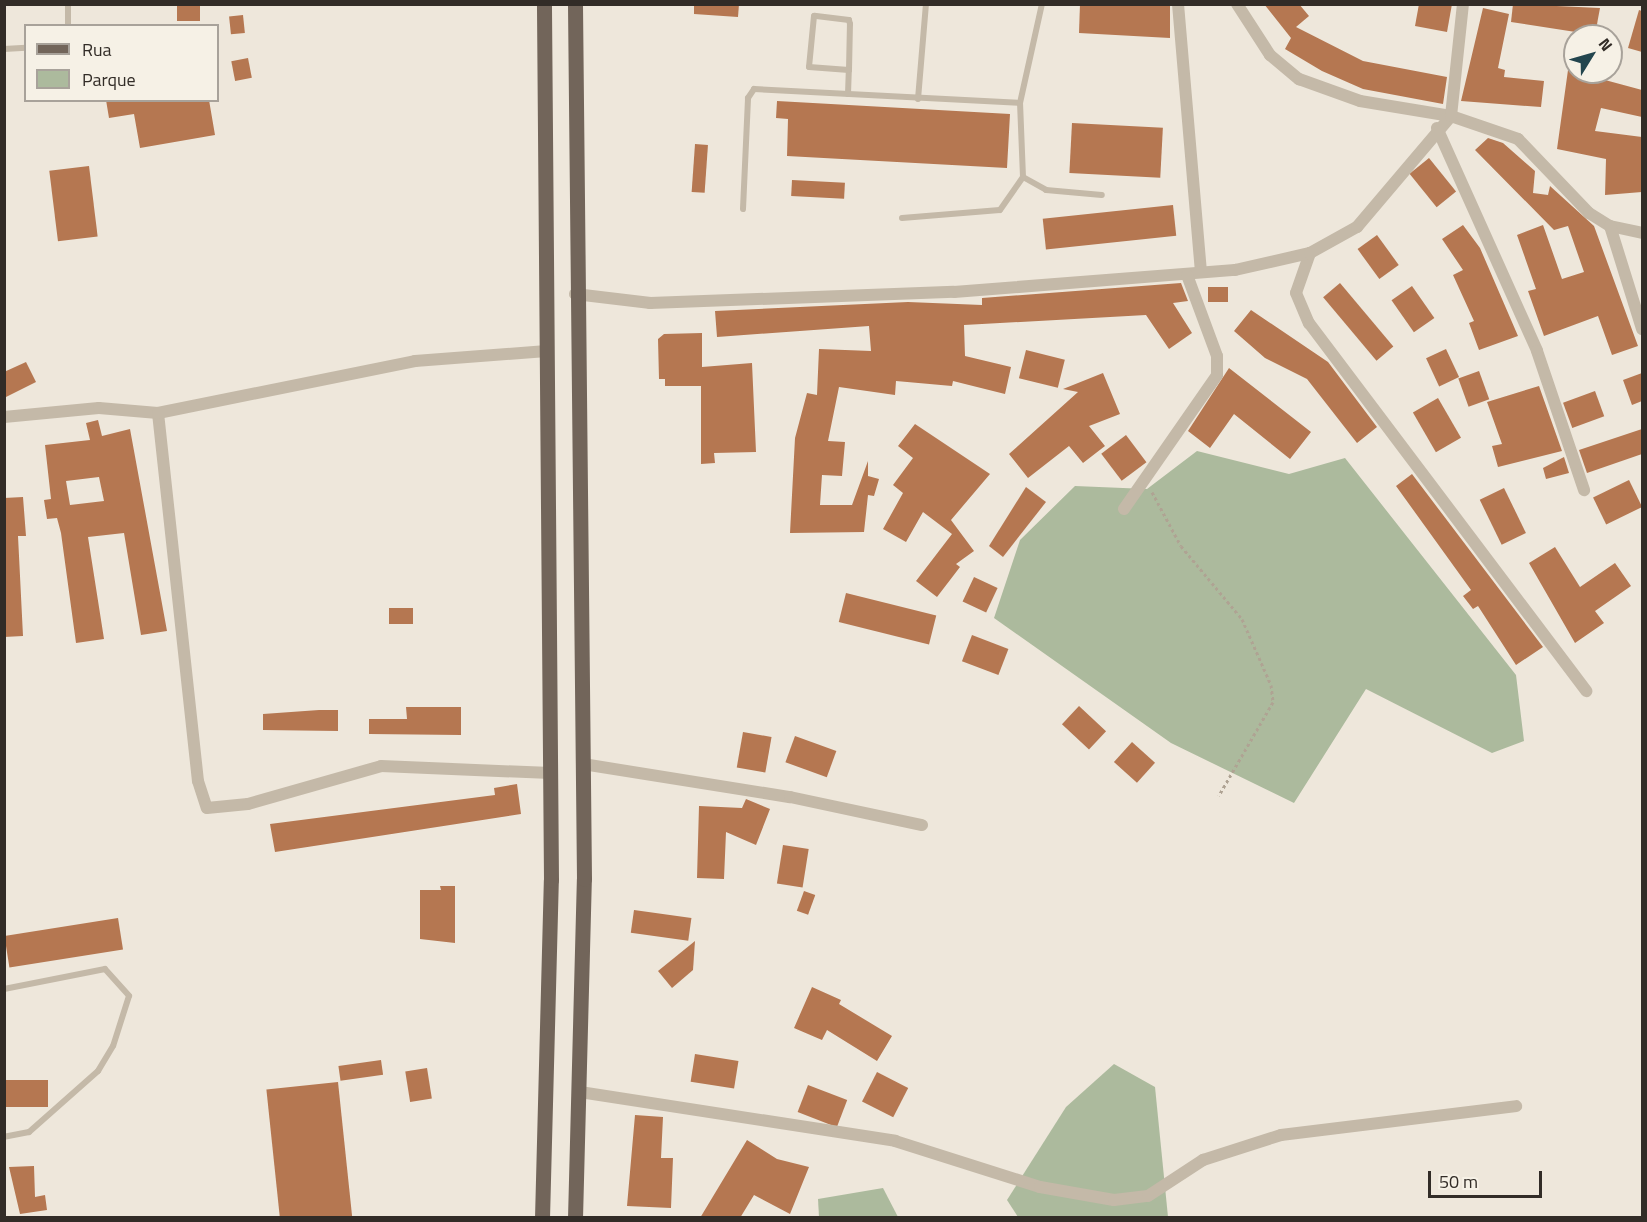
<!DOCTYPE html>
<style>
body{margin:0}
#map{position:relative;width:1647px;height:1222px;overflow:hidden;background:#eee7db;font-family:"Titillium Web",sans-serif}
div>[style]{position:absolute}
[style*='--x']{left:calc(var(--x)*1px);top:calc(var(--y)*1px);width:calc(var(--w)*1px);rotate:calc(var(--a)*1deg)}
.green>*{inset:0;background:#acba9d}
.building>*{inset:0;background:#b57751;transform-origin:0 0}
.path>*{height:3px;margin-top:-1.5px;transform-origin:0;background:repeating-linear-gradient(90deg,#afa393 0 3px,transparent 0 6px)}
.lane>*{height:6px;margin:-3px;padding:0 3px;transform-origin:3px;border-radius:3px;background:#c4b9a8}
.street>*{height:12px;margin:-6px;padding:0 6px;transform-origin:6px;border-radius:6px;background:#c4b9a8}
.primary>*{height:15px;margin:-7.5px;padding:0 7.5px;transform-origin:7.5px;border-radius:7.5px;background:#72655a}
span{translate:-50% -50%;white-space:nowrap;text-align:center;line-height:1.15;-webkit-text-stroke:5px #f6f1e6;paint-order:stroke}
.frame{position:absolute;inset:0;border:6px solid #322c27;pointer-events:none}
.legend{position:absolute;left:24px;top:24px;width:195px;height:78px;box-sizing:border-box;background:#f6f1e6;border:2px solid #a8a29a;margin:0;padding:8px 10px;list-style:none;font-size:18px;color:#322c27}
.legend li{display:flex;align-items:center;gap:12px;height:30px}
.legend b{width:30px;border:2px solid #a8a29a}
.north{position:absolute;left:1563px;top:24px;width:60px;height:60px;box-sizing:border-box;background:#f6f1e6;border:2px solid #a8a29a;border-radius:50%;rotate:53deg;font-size:16px;font-weight:700;line-height:24px;text-align:center;color:#322c27}
.north::after{content:'';display:block;margin:auto;width:21px;height:27px;background:#23454e;clip-path:polygon(50% 0,100% 100%,50% 72%,0 100%)}
.scale{position:absolute;left:1428px;top:1171px;width:114px;height:27px;box-sizing:border-box;border:3px solid #322c27;border-top:0;padding-left:8px;font-size:18px;line-height:21px;white-space:nowrap;color:#322c27;-webkit-text-stroke:4px #f6f1e6;paint-order:stroke}
</style>
<div id="map">
<div class="green">
<div style="clip-path:polygon(1197px 451px,1289px 474px,1345px 458px,1516px 675px,1524px 741px,1492px 753px,1366px 689px,1294px 803px,1171px 743px,994px 618px,1020px 540px,1075px 486px,1147px 489px)"></div>
<div style="clip-path:polygon(1114px 1064px,1155px 1087px,1168px 1217px,1018px 1217px,1007px 1200px,1066px 1107px)"></div>
<div style="clip-path:polygon(883px 1188px,898px 1217px,819px 1217px,818px 1199px)"></div>
</div>
<div class="building">
<div style="left:177px;top:4px;width:23px;height:17px"></div>
<div style="clip-path:polygon(694px 4px,739px 4px,738px 17px,694px 14px)"></div>
<div style="clip-path:polygon(1080px 4px,1170px 4px,1170px 38px,1079px 33px)"></div>
<div style="clip-path:polygon(1264px 4px,1299px 4px,1309px 16px,1296px 27px,1363px 61px,1447px 77px,1443px 104px,1363px 89px,1322px 71px,1285px 49px,1291px 38px)"></div>
<div style="clip-path:polygon(1419px 4px,1452px 4px,1447px 32px,1415px 26px)"></div>
<div style="clip-path:polygon(1513px 4px,1600px 8px,1595px 35px,1511px 22px)"></div>
<div style="clip-path:polygon(1483px 8px,1509px 14px,1498px 68px,1505px 70px,1504px 77px,1544px 81px,1541px 107px,1461px 101px)"></div>
<div style="clip-path:polygon(1639px 10px,1642px 11px,1642px 52px,1628px 48px)"></div>
<div style="left:243px;top:15px;width:18px;height:14px;rotate:84deg"></div>
<div style="left:248px;top:58px;width:20px;height:17px;rotate:79deg"></div>
<div style="clip-path:polygon(1568px 70px,1642px 90px,1642px 117px,1601px 108px,1595px 131px,1642px 137px,1642px 192px,1605px 195px,1606px 159px,1557px 149px)"></div>
<div style="clip-path:polygon(106px 100px,209px 100px,215px 135px,140px 148px,134px 114px,109px 118px)"></div>
<div style="clip-path:polygon(777px 101px,1010px 114px,1007px 168px,787px 156px,788px 119px,776px 118px)"></div>
<div style="left:1072px;top:123px;width:91px;height:50px;rotate:3deg"></div>
<div style="clip-path:polygon(1488px 138px,1503px 143px,1535px 171px,1533px 193px,1548px 195px,1550px 186px,1594px 226px,1638px 346px,1612px 355px,1598px 316px,1544px 336px,1528px 291px,1536px 289px,1517px 235px,1543px 225px,1562px 279px,1584px 272px,1568px 226px,1554px 230px,1475px 150px)"></div>
<div style="left:695px;top:144px;width:13px;height:48px;rotate:4deg"></div>
<div style="left:1429px;top:158px;width:43px;height:25px;rotate:51deg"></div>
<div style="left:89px;top:166px;width:71px;height:40px;rotate:83deg"></div>
<div style="left:792px;top:180px;width:53px;height:16px;rotate:3deg"></div>
<div style="left:1173px;top:205px;width:31px;height:131px;rotate:84deg"></div>
<div style="clip-path:polygon(1463px 225px,1480px 248px,1518px 336px,1479px 350px,1469px 323px,1474px 321px,1453px 275px,1463px 270px,1442px 239px)"></div>
<div style="left:1377px;top:235px;width:37px;height:24px;rotate:54deg"></div>
<div style="clip-path:polygon(1181px 283px,1188px 301px,1173px 303px,1192px 333px,1169px 349px,1146px 315px,964px 325px,965px 356px,1011px 367px,1005px 394px,953px 381px,952px 386px,896px 381px,895px 395px,839px 387px,828px 441px,845px 442px,842px 476px,822px 475px,820px 505px,852px 505px,868px 461px,868px 476px,879px 479px,874px 496px,868px 495px,864px 532px,790px 533px,795px 438px,807px 393px,817px 395px,819px 349px,871px 351px,869px 326px,717px 337px,715px 311px,908px 302px,982px 305px,982px 298px)"></div>
<div style="left:1340px;top:283px;width:83px;height:22px;rotate:50deg"></div>
<div style="left:1412px;top:286px;width:39px;height:25px;rotate:55deg"></div>
<div style="left:1208px;top:287px;width:20px;height:15px"></div>
<div style="clip-path:polygon(1251px 310px,1328px 362px,1377px 427px,1357px 443px,1307px 379px,1265px 358px,1234px 331px)"></div>
<div style="clip-path:polygon(702px 333px,702px 367px,752px 363px,756px 452px,714px 453px,715px 463px,701px 464px,701px 386px,665px 386px,665px 379px,659px 379px,658px 339px,664px 334px)"></div>
<div style="left:1446px;top:349px;width:31px;height:22px;rotate:65deg"></div>
<div style="left:1026px;top:350px;width:40px;height:29px;rotate:14deg"></div>
<div style="clip-path:polygon(26px 362px,36px 382px,4px 398px,4px 372px)"></div>
<div style="clip-path:polygon(1229px 368px,1311px 432px,1290px 459px,1234px 414px,1210px 448px,1188px 431px)"></div>
<div style="left:1479px;top:371px;width:30px;height:22px;rotate:70deg"></div>
<div style="clip-path:polygon(1103px 373px,1120px 414px,1089px 426px,1105px 446px,1083px 463px,1069px 446px,1028px 478px,1009px 454px,1078px 392px,1063px 389px)"></div>
<div style="clip-path:polygon(1642px 373px,1642px 401px,1632px 405px,1623px 380px)"></div>
<div style="clip-path:polygon(1539px 386px,1562px 451px,1498px 467px,1492px 446px,1502px 444px,1487px 402px)"></div>
<div style="left:1595px;top:391px;width:27px;height:34px;rotate:70deg"></div>
<div style="left:1438px;top:398px;width:46px;height:29px;rotate:60deg"></div>
<div style="clip-path:polygon(evenodd,98px 420px,102px 436px,130px 429px,167px 631px,141px 635px,124px 533px,88px 537px,104px 639px,76px 643px,61px 533px,57px 518px,47px 519px,44px 500px,51px 499px,45px 445px,90px 440px,86px 423px,98px 420px,99px 477px,104px 501px,70px 505px,66px 481px,99px 477px)"></div>
<div style="clip-path:polygon(915px 424px,990px 474px,951px 520px,974px 551px,956px 564px,960px 567px,937px 597px,916px 581px,952px 534px,923px 512px,906px 542px,883px 529px,903px 493px,893px 485px,913px 458px,898px 446px)"></div>
<div style="clip-path:polygon(1642px 429px,1642px 454px,1587px 473px,1579px 450px)"></div>
<div style="left:1126px;top:435px;width:34px;height:31px;rotate:53deg"></div>
<div style="clip-path:polygon(1564px 457px,1569px 473px,1546px 479px,1543px 468px)"></div>
<div style="clip-path:polygon(1412px 474px,1543px 647px,1516px 665px,1478px 606px,1473px 609px,1463px 596px,1471px 590px,1396px 486px)"></div>
<div style="left:1629px;top:480px;width:30px;height:40px;rotate:64deg"></div>
<div style="clip-path:polygon(1026px 487px,1046px 502px,1003px 557px,989px 546px)"></div>
<div style="left:1504px;top:488px;width:50px;height:27px;rotate:64deg"></div>
<div style="clip-path:polygon(23px 497px,26px 536px,18px 536px,23px 636px,4px 637px,4px 498px)"></div>
<div style="clip-path:polygon(1555px 547px,1580px 587px,1615px 563px,1631px 586px,1595px 611px,1604px 623px,1575px 643px,1529px 563px)"></div>
<div style="left:974px;top:577px;width:26px;height:27px;rotate:25deg"></div>
<div style="left:846px;top:593px;width:93px;height:30px;rotate:14deg"></div>
<div style="left:389px;top:608px;width:24px;height:16px"></div>
<div style="left:972px;top:635px;width:39px;height:28px;rotate:21deg"></div>
<div style="left:1079px;top:706px;width:37px;height:25px;rotate:43deg"></div>
<div style="clip-path:polygon(406px 707px,461px 707px,461px 735px,369px 734px,369px 719px,407px 719px)"></div>
<div style="clip-path:polygon(319px 710px,338px 710px,338px 731px,263px 730px,263px 714px)"></div>
<div style="left:743px;top:732px;width:29px;height:36px;rotate:10deg"></div>
<div style="left:795px;top:736px;width:44px;height:28px;rotate:20deg"></div>
<div style="left:1132px;top:742px;width:31px;height:27px;rotate:42deg"></div>
<div style="clip-path:polygon(517px 784px,521px 814px,275px 852px,270px 824px,495px 795px,494px 788px)"></div>
<div style="clip-path:polygon(746px 799px,770px 809px,756px 845px,726px 832px,724px 879px,697px 878px,699px 806px,742px 808px)"></div>
<div style="left:783px;top:845px;width:26px;height:39px;rotate:9deg"></div>
<div style="clip-path:polygon(440px 886px,455px 886px,455px 943px,420px 939px,420px 890px,441px 890px)"></div>
<div style="left:804px;top:891px;width:12px;height:21px;rotate:20deg"></div>
<div style="left:634px;top:910px;width:58px;height:23px;rotate:8deg"></div>
<div style="left:118px;top:918px;width:32px;height:115px;rotate:81deg"></div>
<div style="clip-path:polygon(695px 941px,693px 970px,672px 988px,658px 971px)"></div>
<div style="clip-path:polygon(812px 987px,841px 1000px,839px 1004px,892px 1036px,877px 1061px,827px 1030px,822px 1040px,794px 1028px)"></div>
<div style="left:695px;top:1054px;width:44px;height:28px;rotate:9deg"></div>
<div style="left:381px;top:1060px;width:15px;height:43px;rotate:82deg"></div>
<div style="left:427px;top:1068px;width:31px;height:22px;rotate:81deg"></div>
<div style="left:877px;top:1072px;width:35px;height:33px;rotate:27deg"></div>
<div style="left:48px;top:1080px;width:27px;height:44px;rotate:90deg"></div>
<div style="left:338px;top:1082px;width:137px;height:72px;rotate:84deg"></div>
<div style="left:808px;top:1085px;width:42px;height:29px;rotate:21deg"></div>
<div style="clip-path:polygon(635px 1115px,663px 1117px,661px 1158px,673px 1158px,671px 1208px,627px 1206px)"></div>
<div style="clip-path:polygon(747px 1140px,777px 1159px,809px 1167px,790px 1214px,754px 1195px,740px 1218px,700px 1218px)"></div>
<div style="clip-path:polygon(34px 1166px,35px 1197px,45px 1195px,47px 1210px,20px 1214px,9px 1167px)"></div>
</div>
<div class="path">
<div style="--x:1152;--y:492;--w:61;--a:61.8"></div>
<div style="--x:1181;--y:546;--w:95;--a:50.1"></div>
<div style="--x:1242;--y:619;--w:72;--a:66.3"></div>
<div style="--x:1271;--y:685;--w:17;--a:83"></div>
<div style="--x:1273;--y:702;--w:108;--a:120.1"></div>
</div>
<div class="lane">
<div style="--x:68;--y:4;--w:22;--a:90"></div>
<div style="--x:4;--y:49;--w:22;--a:-3"></div>
<div style="--x:848;--y:94;--w:24;--a:-88"></div>
<div style="--x:849;--y:70;--w:46;--a:-88.8"></div>
<div style="--x:850;--y:24;--w:4;--a:-104"></div>
<div style="--x:849;--y:20;--w:35;--a:-173"></div>
<div style="--x:814;--y:16;--w:51;--a:95.6"></div>
<div style="--x:809;--y:67;--w:40;--a:4.3"></div>
<div style="--x:918;--y:99;--w:95;--a:-85.2"></div>
<div style="--x:1023;--y:177;--w:26;--a:29"></div>
<div style="--x:1046;--y:190;--w:56;--a:5.1"></div>
<div style="--x:743;--y:209;--w:111;--a:-87.4"></div>
<div style="--x:748;--y:98;--w:11;--a:-56"></div>
<div style="--x:754;--y:89;--w:266;--a:3"></div>
<div style="--x:1020;--y:103;--w:101;--a:-77.5"></div>
<div style="--x:902;--y:218;--w:98;--a:-4.7"></div>
<div style="--x:1000;--y:210;--w:40;--a:-55.1"></div>
<div style="--x:1023;--y:177;--w:74;--a:-92.3"></div>
<div style="--x:4;--y:989;--w:103;--a:-11.2"></div>
<div style="--x:105;--y:969;--w:36;--a:48"></div>
<div style="--x:129;--y:996;--w:52;--a:107.7"></div>
<div style="--x:113;--y:1046;--w:29;--a:121"></div>
<div style="--x:98;--y:1071;--w:92;--a:138.5"></div>
<div style="--x:29;--y:1132;--w:25;--a:169"></div>
</div>
<div class="street">
<div style="--x:1178;--y:4;--w:269;--a:85.1"></div>
<div style="--x:1237;--y:4;--w:61;--a:57.1"></div>
<div style="--x:1270;--y:55;--w:38;--a:40"></div>
<div style="--x:1299;--y:79;--w:65;--a:19.8"></div>
<div style="--x:1360;--y:101;--w:92;--a:9.4"></div>
<div style="--x:1451;--y:116;--w:71;--a:18.9"></div>
<div style="--x:1518;--y:139;--w:103;--a:46.2"></div>
<div style="--x:1589;--y:213;--w:25;--a:32"></div>
<div style="--x:1610;--y:226;--w:33;--a:12"></div>
<div style="--x:1437;--y:128;--w:244;--a:65.8"></div>
<div style="--x:1537;--y:351;--w:147;--a:71.3"></div>
<div style="--x:1610;--y:226;--w:108;--a:72.7"></div>
<div style="--x:1310;--y:253;--w:42;--a:109.3"></div>
<div style="--x:1296;--y:293;--w:33;--a:67"></div>
<div style="--x:1309;--y:323;--w:461;--a:53"></div>
<div style="--x:575;--y:294;--w:76;--a:6.8"></div>
<div style="--x:650;--y:303;--w:304;--a:-2.1"></div>
<div style="--x:954;--y:292;--w:282;--a:-4.5"></div>
<div style="--x:1235;--y:270;--w:77;--a:-12.8"></div>
<div style="--x:1310;--y:253;--w:54;--a:-29"></div>
<div style="--x:1357;--y:227;--w:145;--a:-49.7"></div>
<div style="--x:1451;--y:116;--w:113;--a:-83.9"></div>
<div style="--x:158;--y:413;--w:370;--a:83.8"></div>
<div style="--x:198;--y:781;--w:28;--a:72"></div>
<div style="--x:207;--y:808;--w:41;--a:-5.6"></div>
<div style="--x:248;--y:804;--w:138;--a:-15.9"></div>
<div style="--x:381;--y:766;--w:170;--a:2.4"></div>
<div style="--x:4;--y:417;--w:95;--a:-5.4"></div>
<div style="--x:99;--y:408;--w:59;--a:4.8"></div>
<div style="--x:158;--y:413;--w:262;--a:-11.4"></div>
<div style="--x:415;--y:361;--w:132;--a:-4.3"></div>
<div style="--x:1124;--y:509;--w:163;--a:-55.2"></div>
<div style="--x:1217;--y:375;--w:19;--a:-90"></div>
<div style="--x:1217;--y:356;--w:86;--a:-110.3"></div>
<div style="--x:583;--y:764;--w:210;--a:9.1"></div>
<div style="--x:790;--y:797;--w:135;--a:12"></div>
<div style="--x:580;--y:1092;--w:319;--a:8.8"></div>
<div style="--x:895;--y:1141;--w:152;--a:17.6"></div>
<div style="--x:1040;--y:1187;--w:75;--a:10"></div>
<div style="--x:1114;--y:1200;--w:34;--a:-7"></div>
<div style="--x:1148;--y:1196;--w:66;--a:-33.2"></div>
<div style="--x:1203;--y:1160;--w:82;--a:-17.8"></div>
<div style="--x:1281;--y:1135;--w:237;--a:-7"></div>
</div>
<div class="primary">
<div style="--x:542;--y:1218;--w:338;--a:-88.5"></div>
<div style="--x:551;--y:880;--w:876;--a:-90.46"></div>
<div style="--x:575;--y:1218;--w:339;--a:-88.5"></div>
<div style="--x:584;--y:879;--w:875;--a:-90.59"></div>
</div>
<div class="frame"></div>
<ul class="legend">
<li><b style="height:8px;background:#72655a"></b>Rua</li>
<li><b style="height:16px;background:#acba9d"></b>Parque</li>
</ul>
<div class="north">N</div>
<div class="scale">50 m</div>
</div>
